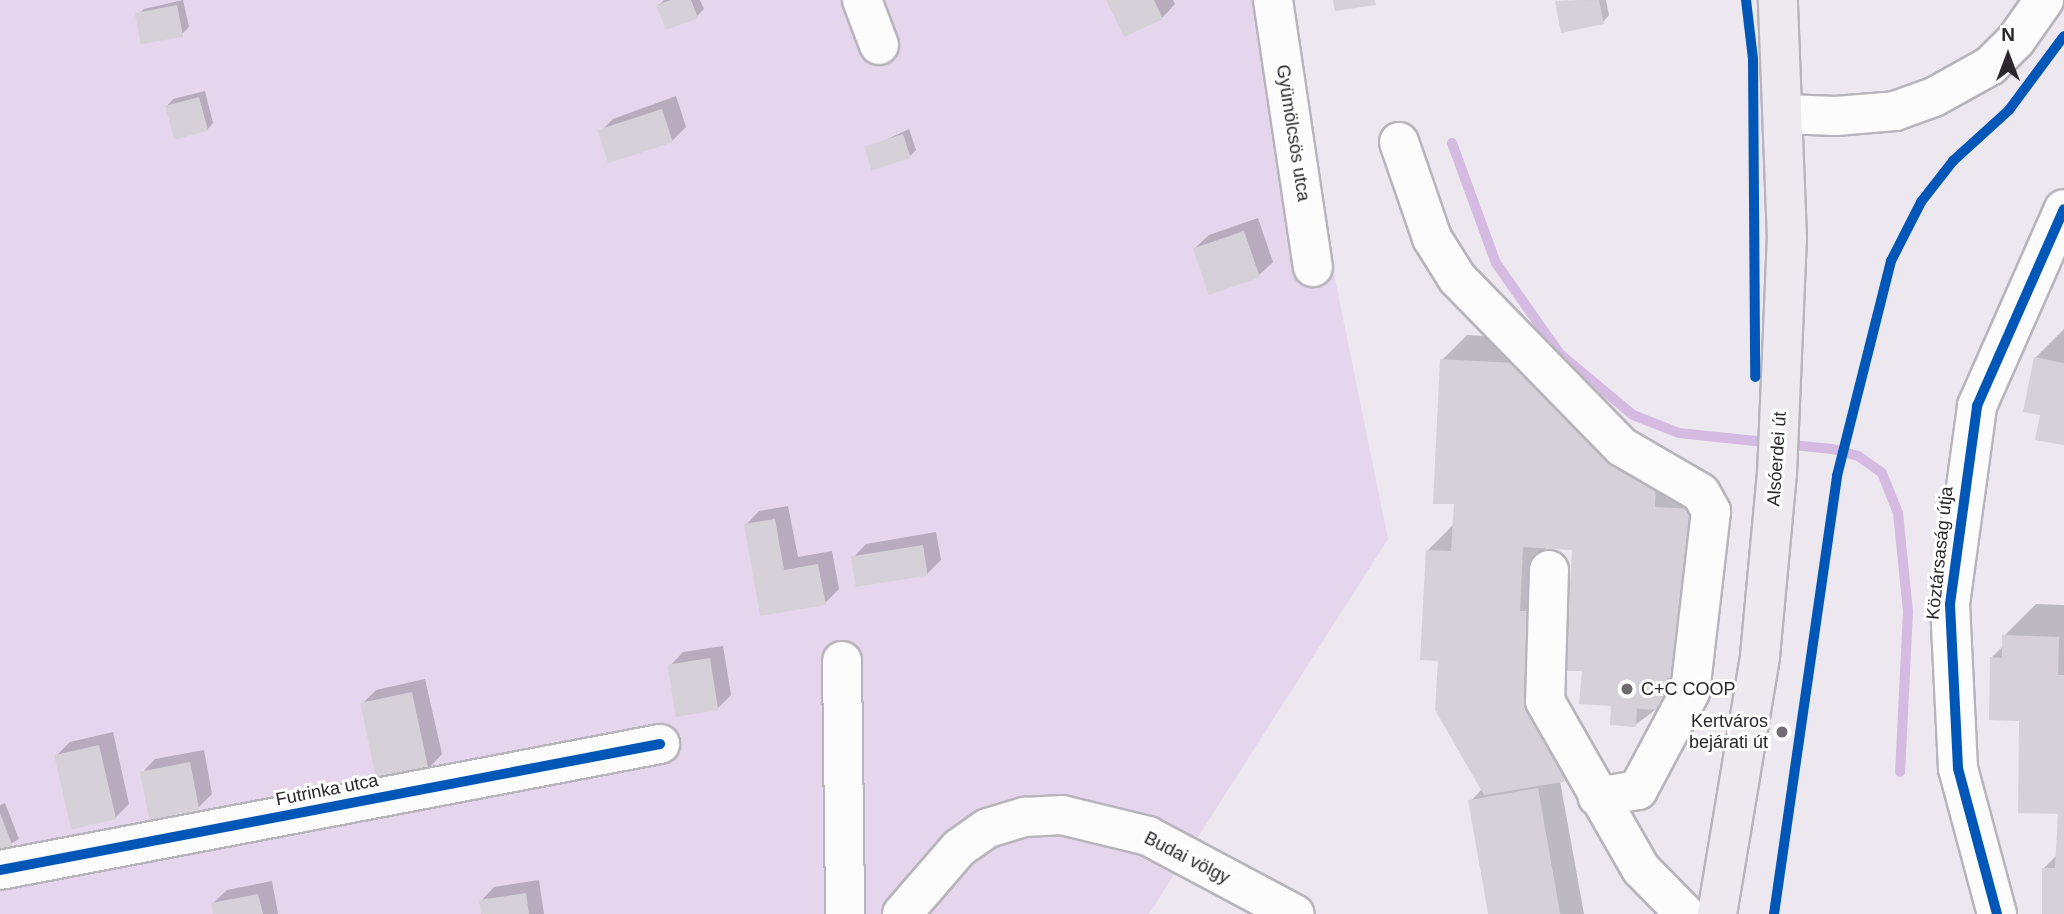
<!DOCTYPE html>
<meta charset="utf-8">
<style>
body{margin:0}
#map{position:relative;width:2064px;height:914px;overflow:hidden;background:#ede8f0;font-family:Helvetica,sans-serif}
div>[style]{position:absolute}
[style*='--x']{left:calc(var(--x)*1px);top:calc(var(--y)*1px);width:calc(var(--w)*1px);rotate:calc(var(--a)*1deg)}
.green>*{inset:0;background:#e5d6ed}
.shadow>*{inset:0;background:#0003}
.stream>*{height:10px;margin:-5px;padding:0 5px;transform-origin:5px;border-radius:5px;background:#d5bae2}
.building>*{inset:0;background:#d6d1d8;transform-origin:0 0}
.roads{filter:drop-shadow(2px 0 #b8b4bb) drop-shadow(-2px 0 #b8b4bb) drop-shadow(0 2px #b8b4bb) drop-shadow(0 -2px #b8b4bb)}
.minor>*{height:38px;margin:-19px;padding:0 19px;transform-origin:19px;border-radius:19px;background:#fcfcfd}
.major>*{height:38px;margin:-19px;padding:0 19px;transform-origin:19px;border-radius:19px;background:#ede9ef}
.cycleway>*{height:10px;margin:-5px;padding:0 5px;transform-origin:5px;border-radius:5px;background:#0057b8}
.dots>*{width:19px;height:19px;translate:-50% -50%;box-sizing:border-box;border:4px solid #fff;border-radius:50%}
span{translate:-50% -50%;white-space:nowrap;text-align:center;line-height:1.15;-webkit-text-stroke:6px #fff;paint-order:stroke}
.street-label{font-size:18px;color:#2b272d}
.poi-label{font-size:18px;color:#2b272d}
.left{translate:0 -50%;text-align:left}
.right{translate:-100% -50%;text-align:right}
.north{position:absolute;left:1973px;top:21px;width:70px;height:70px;-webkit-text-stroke:5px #fff;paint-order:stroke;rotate:0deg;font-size:19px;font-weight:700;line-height:28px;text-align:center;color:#2b272d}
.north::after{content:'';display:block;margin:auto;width:24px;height:32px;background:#2b272d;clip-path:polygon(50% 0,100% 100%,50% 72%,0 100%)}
</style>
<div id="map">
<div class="green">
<div style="clip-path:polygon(0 0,1265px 0,1298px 97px,1388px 539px,1149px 914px,0 914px)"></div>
</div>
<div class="shadow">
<div style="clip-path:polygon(183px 0,189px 27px,182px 34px,137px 16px,144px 9px)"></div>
<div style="clip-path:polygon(664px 0,700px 0,704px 9px,697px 16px,658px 6px)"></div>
<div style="clip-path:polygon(1108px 0,1173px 0,1175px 4px,1162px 18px)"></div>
<div style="clip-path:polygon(1606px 0,1609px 15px,1603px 22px,1556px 1px)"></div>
<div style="clip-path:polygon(205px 91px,213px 123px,207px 130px,167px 106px,173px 99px)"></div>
<div style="clip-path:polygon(676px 96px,686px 127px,672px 141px,600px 132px,613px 119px)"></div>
<div style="clip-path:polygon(909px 129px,916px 150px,910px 156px,866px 149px)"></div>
<div style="clip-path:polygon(1258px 218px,1273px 262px,1259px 275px,1195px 248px,1209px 235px)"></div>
<div style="clip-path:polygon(2064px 329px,2064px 443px,2042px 414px,2035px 358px)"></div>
<div style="clip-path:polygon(1467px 335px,1554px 340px,1631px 434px,1680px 457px,1679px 482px,1719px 485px,1710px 652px,1690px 684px,1635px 725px,1583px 669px,1574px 548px,1546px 547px,1544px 586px,1554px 690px,1592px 755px,1567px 780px,1560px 781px,1584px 914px,1490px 914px,1470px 802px,1482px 789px,1440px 660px,1428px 550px,1453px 525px,1456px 503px,1442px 360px)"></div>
<div style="clip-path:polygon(788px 506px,798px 557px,832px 551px,839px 589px,825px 603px,762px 614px,746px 525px,759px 511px)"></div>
<div style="clip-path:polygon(936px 532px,941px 560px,927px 574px,853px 558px,866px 544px)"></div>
<div style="clip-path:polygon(2036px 604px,2064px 605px,2064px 914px,2043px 914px,2044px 868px,2057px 855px,2059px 812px,1991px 658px,2004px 645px,2004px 636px)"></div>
<div style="clip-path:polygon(723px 646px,731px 695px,717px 709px,670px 666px,683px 652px)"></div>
<div style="clip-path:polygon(425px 679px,442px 754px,429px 768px,362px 704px,376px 690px)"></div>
<div style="clip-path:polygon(113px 732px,129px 804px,115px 818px,56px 756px,70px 742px)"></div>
<div style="clip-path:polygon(204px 750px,212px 794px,198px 808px,142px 773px,155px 759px)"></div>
<div style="clip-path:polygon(5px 803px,19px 839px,0 850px,0 805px)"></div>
<div style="clip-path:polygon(539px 880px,544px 914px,483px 914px,481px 901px,494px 887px)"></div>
<div style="clip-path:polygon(272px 881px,278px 914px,215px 914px,213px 903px,227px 890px)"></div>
</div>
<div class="stream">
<div style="--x:1452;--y:143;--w:128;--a:69.9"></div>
<div style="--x:1496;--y:263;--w:111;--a:54.9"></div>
<div style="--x:1560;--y:354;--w:95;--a:39.9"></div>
<div style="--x:1633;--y:415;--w:49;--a:21.4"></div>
<div style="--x:1679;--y:433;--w:154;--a:6"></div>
<div style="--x:1832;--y:449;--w:27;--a:15"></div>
<div style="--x:1858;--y:456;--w:29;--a:35"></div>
<div style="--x:1882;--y:473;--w:43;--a:68.2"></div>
<div style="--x:1898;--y:513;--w:99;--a:84.2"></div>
<div style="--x:1908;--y:611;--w:161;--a:92.8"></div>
</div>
<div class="building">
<div style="clip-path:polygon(671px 0,691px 0,698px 18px,666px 30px,656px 5px)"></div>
<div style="clip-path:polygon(1106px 0,1154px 0,1163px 19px,1124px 37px)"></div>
<div style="clip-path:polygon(1333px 0,1375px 0,1376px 5px,1335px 11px)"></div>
<div style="clip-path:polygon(1599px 0,1604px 24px,1561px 33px,1555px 1px)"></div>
<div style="left:177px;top:5px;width:32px;height:43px;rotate:79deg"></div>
<div style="left:199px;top:97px;width:35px;height:35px;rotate:75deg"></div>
<div style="left:662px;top:109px;width:35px;height:68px;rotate:72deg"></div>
<div style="left:903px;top:134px;width:25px;height:41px;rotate:72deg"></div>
<div style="left:1244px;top:231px;width:49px;height:54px;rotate:71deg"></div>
<div style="clip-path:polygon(2034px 357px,2064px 363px,2064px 445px,2035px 440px,2040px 415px,2023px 412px)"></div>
<div style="clip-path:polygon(1440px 359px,1529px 364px,1606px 459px,1656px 482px,1655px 507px,1695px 509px,1686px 678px,1667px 678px,1665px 710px,1637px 709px,1636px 727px,1610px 725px,1611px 706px,1579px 704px,1582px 671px,1565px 671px,1572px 550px,1523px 547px,1520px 611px,1535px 611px,1530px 715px,1568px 781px,1484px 795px,1435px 710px,1438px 661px,1420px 660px,1426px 550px,1451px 551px,1454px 504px,1433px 504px)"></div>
<div style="clip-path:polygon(775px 519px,784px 570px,818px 564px,826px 605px,760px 616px,744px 524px)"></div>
<div style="left:923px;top:545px;width:31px;height:73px;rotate:81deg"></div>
<div style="clip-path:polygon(2002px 635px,2059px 637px,2058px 675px,2064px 675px,2064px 914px,2042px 914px,2042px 868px,2055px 868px,2058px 814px,2018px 813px,2019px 721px,1989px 720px,1990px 657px,2002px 658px)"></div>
<div style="left:710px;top:658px;width:53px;height:43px;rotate:81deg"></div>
<div style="left:412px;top:692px;width:80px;height:53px;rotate:78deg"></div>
<div style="left:99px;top:745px;width:76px;height:46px;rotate:77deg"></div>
<div style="left:190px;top:762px;width:49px;height:51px;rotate:79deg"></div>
<div style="left:1538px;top:788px;width:128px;height:71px;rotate:80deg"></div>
<div style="clip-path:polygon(0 813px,13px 847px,0 852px)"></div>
<div style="clip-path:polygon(526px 893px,529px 914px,481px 914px,479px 900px)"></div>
<div style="clip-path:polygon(258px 894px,263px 914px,213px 914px,211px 903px)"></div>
</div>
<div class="roads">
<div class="minor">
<div style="--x:862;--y:0;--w:48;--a:69.3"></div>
<div style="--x:1273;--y:0;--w:270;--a:81.5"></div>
<div style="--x:1785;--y:114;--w:51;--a:2.2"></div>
<div style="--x:1836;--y:116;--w:59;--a:-4.8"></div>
<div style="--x:1895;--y:111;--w:41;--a:-19.7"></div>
<div style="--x:1934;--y:97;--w:64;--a:-29"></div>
<div style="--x:1990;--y:66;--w:37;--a:-45"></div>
<div style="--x:2016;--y:40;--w:49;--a:-55"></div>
<div style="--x:1399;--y:142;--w:102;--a:71"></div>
<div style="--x:1432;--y:238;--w:47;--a:58"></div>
<div style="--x:1457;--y:278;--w:236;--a:45.7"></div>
<div style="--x:1622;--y:447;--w:91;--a:30.2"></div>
<div style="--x:1701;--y:493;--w:21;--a:61"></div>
<div style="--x:1711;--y:511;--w:182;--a:96.6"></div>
<div style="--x:1690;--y:692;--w:111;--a:118"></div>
<div style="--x:1638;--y:790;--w:41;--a:170.1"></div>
<div style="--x:1549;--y:570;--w:131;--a:91.7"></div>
<div style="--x:1545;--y:701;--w:193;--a:60.3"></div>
<div style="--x:1641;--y:869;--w:63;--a:45.6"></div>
<div style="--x:842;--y:661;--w:253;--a:89.3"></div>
<div style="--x:0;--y:870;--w:672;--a:-10.81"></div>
<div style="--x:902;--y:914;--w:87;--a:-49.2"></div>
<div style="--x:959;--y:848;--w:35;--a:-35"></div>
<div style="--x:988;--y:828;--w:39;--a:-17"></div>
<div style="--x:1025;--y:817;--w:37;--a:-3"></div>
<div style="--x:1062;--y:815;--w:89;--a:13.7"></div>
<div style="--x:1148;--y:836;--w:166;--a:28"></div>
<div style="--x:1997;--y:914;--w:151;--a:-105"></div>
<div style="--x:1958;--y:768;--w:164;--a:-92.8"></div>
<div style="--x:1950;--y:604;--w:200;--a:-82.2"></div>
<div style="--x:1977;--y:406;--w:215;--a:-66.2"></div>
</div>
<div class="major">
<div style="--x:1717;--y:914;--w:262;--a:-80.5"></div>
<div style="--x:1760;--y:656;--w:183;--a:-84.7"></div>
<div style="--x:1777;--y:474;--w:235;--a:-87.6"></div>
<div style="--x:1787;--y:239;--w:239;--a:-92.2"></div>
</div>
</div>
<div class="cycleway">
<div style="--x:1746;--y:0;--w:59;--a:83.2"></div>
<div style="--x:1753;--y:59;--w:318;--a:89.6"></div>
<div style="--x:0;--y:870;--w:672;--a:-10.81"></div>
<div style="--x:1774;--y:914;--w:443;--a:-81.8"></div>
<div style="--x:1837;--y:476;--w:222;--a:-75.9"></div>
<div style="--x:1891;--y:261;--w:66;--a:-63"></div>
<div style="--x:1921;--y:202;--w:52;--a:-52"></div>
<div style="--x:1953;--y:161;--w:76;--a:-42.3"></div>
<div style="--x:2009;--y:110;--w:92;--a:-53.4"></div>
<div style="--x:1997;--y:914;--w:151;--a:-105"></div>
<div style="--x:1958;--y:768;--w:164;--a:-92.8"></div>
<div style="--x:1950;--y:604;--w:200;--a:-82.2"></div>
<div style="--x:1977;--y:406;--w:215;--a:-66.2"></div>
</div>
<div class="dots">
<div style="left:1627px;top:689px;background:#6f6b71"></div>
<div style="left:1782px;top:732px;background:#6f6b71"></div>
</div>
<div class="street-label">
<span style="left:1293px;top:133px;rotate:81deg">Gyümölcsös utca</span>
<span style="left:1777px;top:459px;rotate:-86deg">Alsóerdei út</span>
<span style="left:1940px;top:553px;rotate:-84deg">Köztársaság útja</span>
<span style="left:327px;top:790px;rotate:-11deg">Futrinka utca</span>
<span style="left:1187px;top:858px;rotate:27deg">Budai völgy</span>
</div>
<div class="poi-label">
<span class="left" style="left:1641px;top:689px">C+C COOP</span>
<span class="right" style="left:1768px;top:732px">Kertváros<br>bejárati út</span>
</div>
<div class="north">N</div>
</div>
